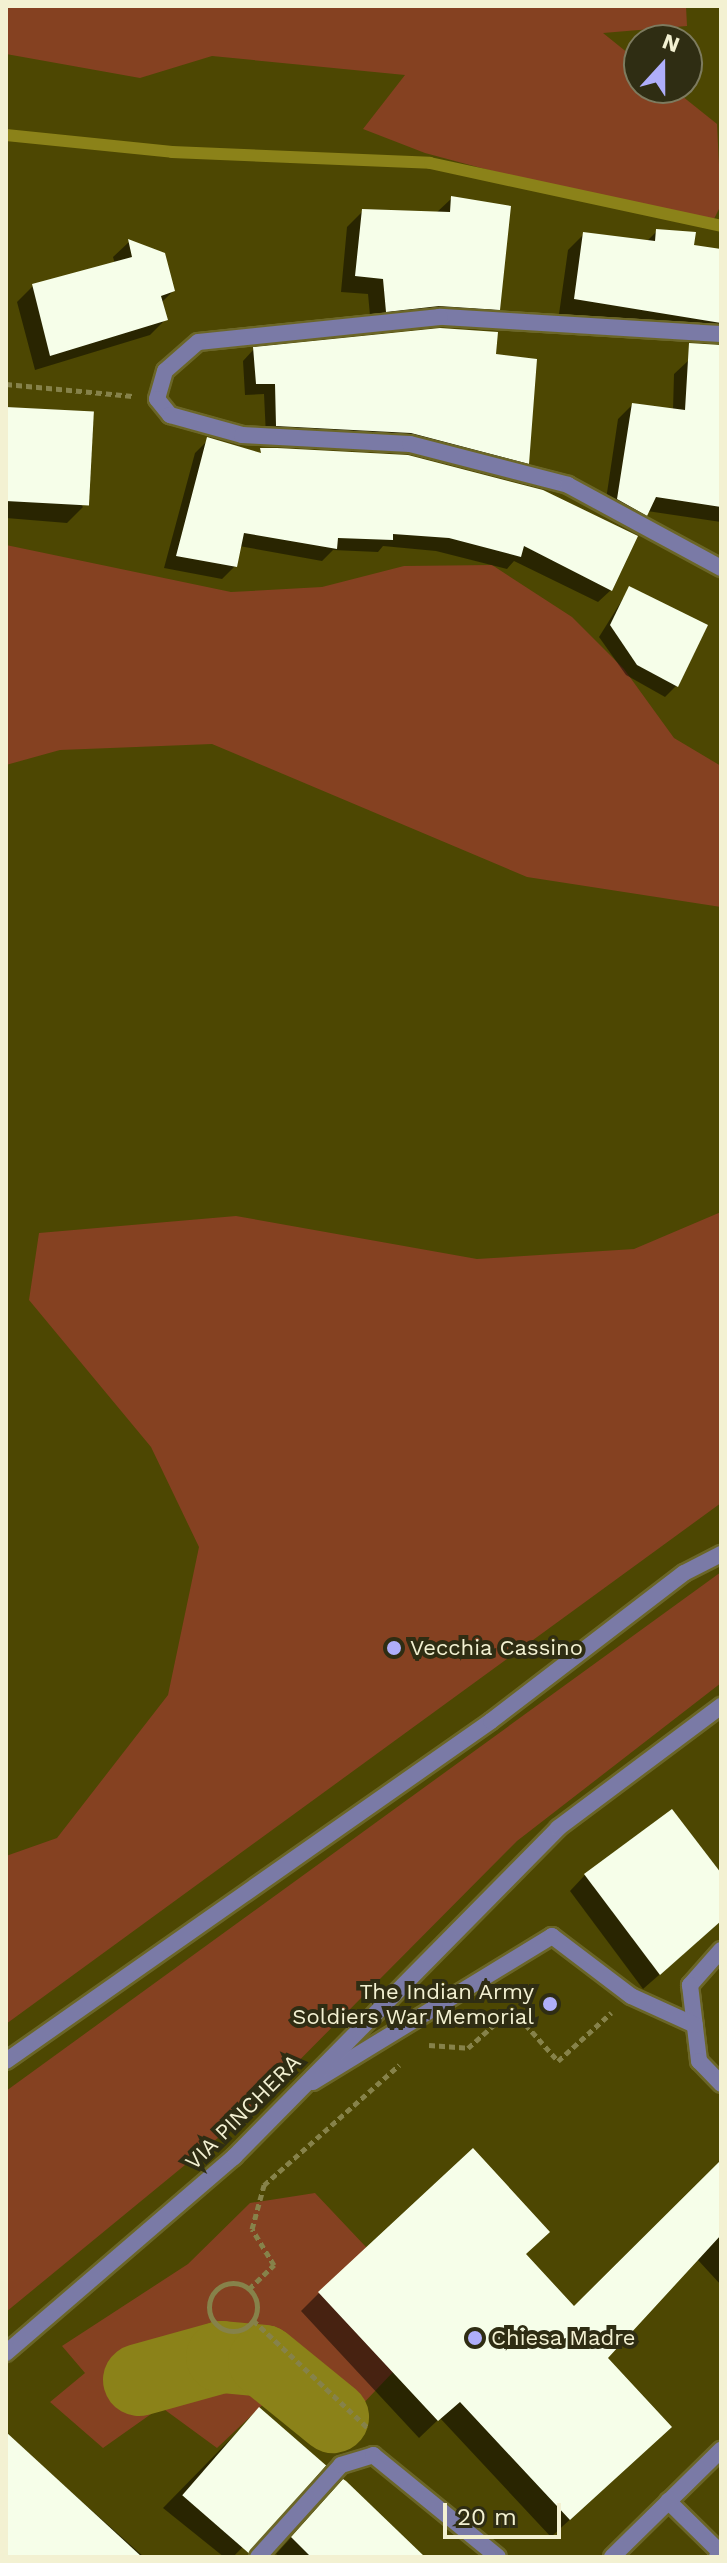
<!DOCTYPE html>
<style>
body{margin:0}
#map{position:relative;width:727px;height:2563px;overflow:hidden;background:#4d4702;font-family:"Work Sans",sans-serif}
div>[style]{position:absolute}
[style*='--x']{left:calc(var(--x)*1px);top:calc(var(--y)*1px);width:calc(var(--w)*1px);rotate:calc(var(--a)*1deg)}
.green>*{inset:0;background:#854121}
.shadow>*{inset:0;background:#0007}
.stream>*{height:12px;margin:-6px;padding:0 6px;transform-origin:6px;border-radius:6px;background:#8b8219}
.river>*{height:72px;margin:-36px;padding:0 36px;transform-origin:36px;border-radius:36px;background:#8b8219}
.building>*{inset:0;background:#f6fee9;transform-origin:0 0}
.path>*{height:5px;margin-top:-2.5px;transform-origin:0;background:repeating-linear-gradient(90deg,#86824a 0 6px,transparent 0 10px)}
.path>.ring{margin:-2.5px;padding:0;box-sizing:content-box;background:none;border:5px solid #86824a;border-radius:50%}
.roads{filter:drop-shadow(2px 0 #6b6627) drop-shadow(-2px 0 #6b6627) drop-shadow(0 2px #6b6627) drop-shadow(0 -2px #6b6627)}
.service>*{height:16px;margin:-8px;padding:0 8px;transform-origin:8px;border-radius:8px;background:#7a7aa6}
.minor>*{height:16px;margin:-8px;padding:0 8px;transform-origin:8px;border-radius:8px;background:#7a7aa6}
.dots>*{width:22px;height:22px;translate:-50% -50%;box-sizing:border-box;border:4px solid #2f2d13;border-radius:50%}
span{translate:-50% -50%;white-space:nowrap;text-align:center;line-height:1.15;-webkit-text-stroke:8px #2f2d13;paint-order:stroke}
.poi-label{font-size:22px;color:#f3f1d2}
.left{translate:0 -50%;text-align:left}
.right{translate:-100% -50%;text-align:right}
.street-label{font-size:22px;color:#f3f1d2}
.frame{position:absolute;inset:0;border:8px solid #f3f1d2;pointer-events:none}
.north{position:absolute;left:623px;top:24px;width:80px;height:80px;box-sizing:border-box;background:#2f2d13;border:2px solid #7d7b5f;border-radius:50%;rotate:21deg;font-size:22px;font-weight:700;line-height:32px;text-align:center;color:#f3f1d2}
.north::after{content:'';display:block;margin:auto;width:28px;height:36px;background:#afaefa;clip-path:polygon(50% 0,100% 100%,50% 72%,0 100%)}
.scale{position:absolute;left:443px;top:2503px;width:118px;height:36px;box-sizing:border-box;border:4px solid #f3f1d2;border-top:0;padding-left:10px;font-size:24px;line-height:28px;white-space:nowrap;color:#f3f1d2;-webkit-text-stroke:6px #2f2d13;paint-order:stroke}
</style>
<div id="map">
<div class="green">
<div style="clip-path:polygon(6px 6px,686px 6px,687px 26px,603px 33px,639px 62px,639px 88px,672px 88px,717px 124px,721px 205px,709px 229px,425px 153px,363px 129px,405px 75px,212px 56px,140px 78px,6px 54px)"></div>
<div style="clip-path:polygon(6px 545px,231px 592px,322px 587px,404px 566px,492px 565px,572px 617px,624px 669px,674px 738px,721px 766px,721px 907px,527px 877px,212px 744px,60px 750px,6px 765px)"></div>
<div style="clip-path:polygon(721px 1212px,721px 1503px,6px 2024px,6px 1856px,57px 1838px,168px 1695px,199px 1547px,151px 1447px,29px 1300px,39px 1233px,236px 1216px,477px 1259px,634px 1249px)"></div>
<div style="clip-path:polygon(721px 1572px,721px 1683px,517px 1841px,241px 2119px,6px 2312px,6px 2091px)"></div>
<div style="clip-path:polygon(315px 2193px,366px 2247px,393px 2372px,324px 2445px,270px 2398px,217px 2448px,161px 2407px,103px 2448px,50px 2402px,85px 2373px,62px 2346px,188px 2264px,250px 2203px)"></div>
</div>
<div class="shadow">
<div style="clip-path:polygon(452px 198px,498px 309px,482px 325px,422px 321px,371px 326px,368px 294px,341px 292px,347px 227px,363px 211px,436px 213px)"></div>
<div style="clip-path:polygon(657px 231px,692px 247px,721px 251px,721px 331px,559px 314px,568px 250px,584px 234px,646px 242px)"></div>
<div style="clip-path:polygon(129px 242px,173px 291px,161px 303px,166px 319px,150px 335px,35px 370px,17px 302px,33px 286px,115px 264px,113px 257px)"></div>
<div style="clip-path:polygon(254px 349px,493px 356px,527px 463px,516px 474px,399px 443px,266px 436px,264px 394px,245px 395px,243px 361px)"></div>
<div style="clip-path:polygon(689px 360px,721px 365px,721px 522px,647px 511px,632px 528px,604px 513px,618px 419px,632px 405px,673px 410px,674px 374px)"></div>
<div style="clip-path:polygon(6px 409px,83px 507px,67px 523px,6px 518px)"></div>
<div style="clip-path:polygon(208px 440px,257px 454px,408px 457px,611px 590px,598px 602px,514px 561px,507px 569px,436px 551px,383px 546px,378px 552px,333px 550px,322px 561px,239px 546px,235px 566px,222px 579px,164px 568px,195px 453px)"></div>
<div style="clip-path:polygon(629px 589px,705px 626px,676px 686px,665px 697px,626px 675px,599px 637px)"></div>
<div style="clip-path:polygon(585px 1875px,721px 1876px,721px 1921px,643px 1989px,570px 1891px)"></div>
<div style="clip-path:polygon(721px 2162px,721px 2285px,697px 2259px,605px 2358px,651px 2445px,551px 2537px,440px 2418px,419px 2438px,301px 2311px,319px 2293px,524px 2255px,574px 2309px)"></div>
<div style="clip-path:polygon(259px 2410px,323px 2465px,233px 2557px,224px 2557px,163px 2508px)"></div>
<div style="clip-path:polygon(6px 2434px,144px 2557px,6px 2557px)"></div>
<div style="clip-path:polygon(328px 2497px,422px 2557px,280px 2557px,276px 2554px)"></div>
</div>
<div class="stream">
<div style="--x:6;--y:135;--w:167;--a:5.8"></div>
<div style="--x:172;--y:152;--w:258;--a:2.4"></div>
<div style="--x:430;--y:163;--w:298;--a:12.2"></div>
</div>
<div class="river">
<div style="--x:139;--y:2380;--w:86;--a:-15.5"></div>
<div style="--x:222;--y:2357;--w:42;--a:5.4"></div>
<div style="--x:264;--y:2361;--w:89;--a:39.1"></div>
</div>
<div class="building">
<div style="clip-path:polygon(451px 196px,511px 206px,500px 310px,439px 306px,386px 312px,383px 279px,355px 276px,362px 209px,450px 212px)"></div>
<div style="clip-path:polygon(656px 229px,696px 232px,694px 245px,721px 249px,721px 323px,574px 299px,583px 232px,655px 241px)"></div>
<div style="clip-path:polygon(128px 239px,165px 253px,175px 291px,161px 296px,168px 320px,50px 356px,32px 284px,132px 257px)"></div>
<div style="clip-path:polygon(440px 328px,498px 332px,496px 354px,537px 359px,529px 464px,411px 433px,276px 426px,275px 384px,256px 384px,253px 347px)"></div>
<div style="clip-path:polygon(689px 343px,721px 345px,721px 507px,656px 497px,647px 516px,617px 499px,632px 403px,685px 410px)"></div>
<div style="left:6px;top:407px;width:88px;height:94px;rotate:3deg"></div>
<div style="clip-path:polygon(207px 437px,261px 453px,260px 448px,277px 448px,408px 455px,543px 490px,638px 536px,612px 591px,524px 546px,521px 557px,449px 538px,393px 534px,393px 540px,338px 538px,337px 549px,244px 533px,237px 567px,176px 556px)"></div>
<div style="clip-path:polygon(629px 586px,708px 625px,678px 687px,637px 665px,610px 625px)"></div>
<div style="clip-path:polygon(672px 1809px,721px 1873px,721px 1921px,660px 1975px,584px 1874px)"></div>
<div style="clip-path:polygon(473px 2148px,550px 2232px,526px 2254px,574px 2306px,721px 2160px,721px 2235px,608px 2358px,672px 2427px,570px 2520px,460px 2402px,438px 2421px,318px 2292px)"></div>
<div style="left:259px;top:2407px;width:89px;height:117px;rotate:41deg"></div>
<div style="clip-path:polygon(6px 2432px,142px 2557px,6px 2557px)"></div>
<div style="clip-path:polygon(343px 2479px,346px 2481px,425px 2557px,311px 2557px,291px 2537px)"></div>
</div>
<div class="path">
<div style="--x:6;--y:384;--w:127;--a:5.4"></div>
<div style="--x:429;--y:2045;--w:39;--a:4"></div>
<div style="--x:468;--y:2048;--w:59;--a:-41.6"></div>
<div style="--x:512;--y:2009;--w:69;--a:48.5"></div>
<div style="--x:558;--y:2061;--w:72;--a:-42.2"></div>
<div class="ring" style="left:209px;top:2283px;width:43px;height:43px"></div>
<div style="--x:249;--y:2289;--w:35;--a:-44"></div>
<div style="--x:274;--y:2265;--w:42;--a:-121.4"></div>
<div style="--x:252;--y:2229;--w:46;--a:-74.7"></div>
<div style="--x:264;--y:2185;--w:181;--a:-41.6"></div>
<div style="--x:253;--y:2320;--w:159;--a:43.2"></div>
</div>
<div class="roads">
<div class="service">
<div style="--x:668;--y:2501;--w:74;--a:44.5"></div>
</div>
<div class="minor">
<div style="--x:721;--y:334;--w:282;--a:-176.5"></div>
<div style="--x:440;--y:317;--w:243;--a:174.1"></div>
<div style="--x:198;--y:342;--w:44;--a:138.7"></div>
<div style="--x:165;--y:371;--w:29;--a:106"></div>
<div style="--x:157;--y:399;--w:21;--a:51"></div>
<div style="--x:170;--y:415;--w:75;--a:15.5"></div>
<div style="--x:242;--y:435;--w:168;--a:3.1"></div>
<div style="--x:410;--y:444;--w:163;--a:14.5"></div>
<div style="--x:568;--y:485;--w:174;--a:28.5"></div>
<div style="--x:721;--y:1950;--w:47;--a:131.5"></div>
<div style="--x:690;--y:1985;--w:77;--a:83.2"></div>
<div style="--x:699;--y:2061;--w:32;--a:46"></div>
<div style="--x:6;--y:2061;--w:592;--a:-35.03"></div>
<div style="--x:491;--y:1721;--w:243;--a:-37.5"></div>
<div style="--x:684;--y:1573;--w:42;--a:-27.2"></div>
<div style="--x:313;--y:2082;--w:280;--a:-31.4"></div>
<div style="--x:552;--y:1936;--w:99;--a:37.2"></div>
<div style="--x:631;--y:1996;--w:70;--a:24.4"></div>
<div style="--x:6;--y:2353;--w:301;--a:-40.7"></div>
<div style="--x:234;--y:2157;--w:462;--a:-45.4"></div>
<div style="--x:558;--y:1828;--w:204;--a:-36.8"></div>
<div style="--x:258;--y:2557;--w:124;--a:-47.9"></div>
<div style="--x:341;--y:2465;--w:34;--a:-17"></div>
<div style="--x:373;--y:2455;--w:161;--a:39.2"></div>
<div style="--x:612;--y:2557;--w:153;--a:-44.5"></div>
<div style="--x:717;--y:2557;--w:6;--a:-45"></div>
</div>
</div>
<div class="dots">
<div style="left:394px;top:1648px;background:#afaefa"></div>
<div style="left:550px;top:2004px;background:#afaefa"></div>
<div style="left:475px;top:2338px;background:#afaefa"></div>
</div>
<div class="poi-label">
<span class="left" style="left:410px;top:1648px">Vecchia Cassino</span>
<span class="right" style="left:534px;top:2004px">The Indian Army<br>Soldiers War Memorial</span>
<span class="left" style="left:491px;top:2338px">Chiesa Madre</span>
</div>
<div class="street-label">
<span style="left:243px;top:2112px;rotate:-45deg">VIA PINCHERA</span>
</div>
<div class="frame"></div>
<div class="north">N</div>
<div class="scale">20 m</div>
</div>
